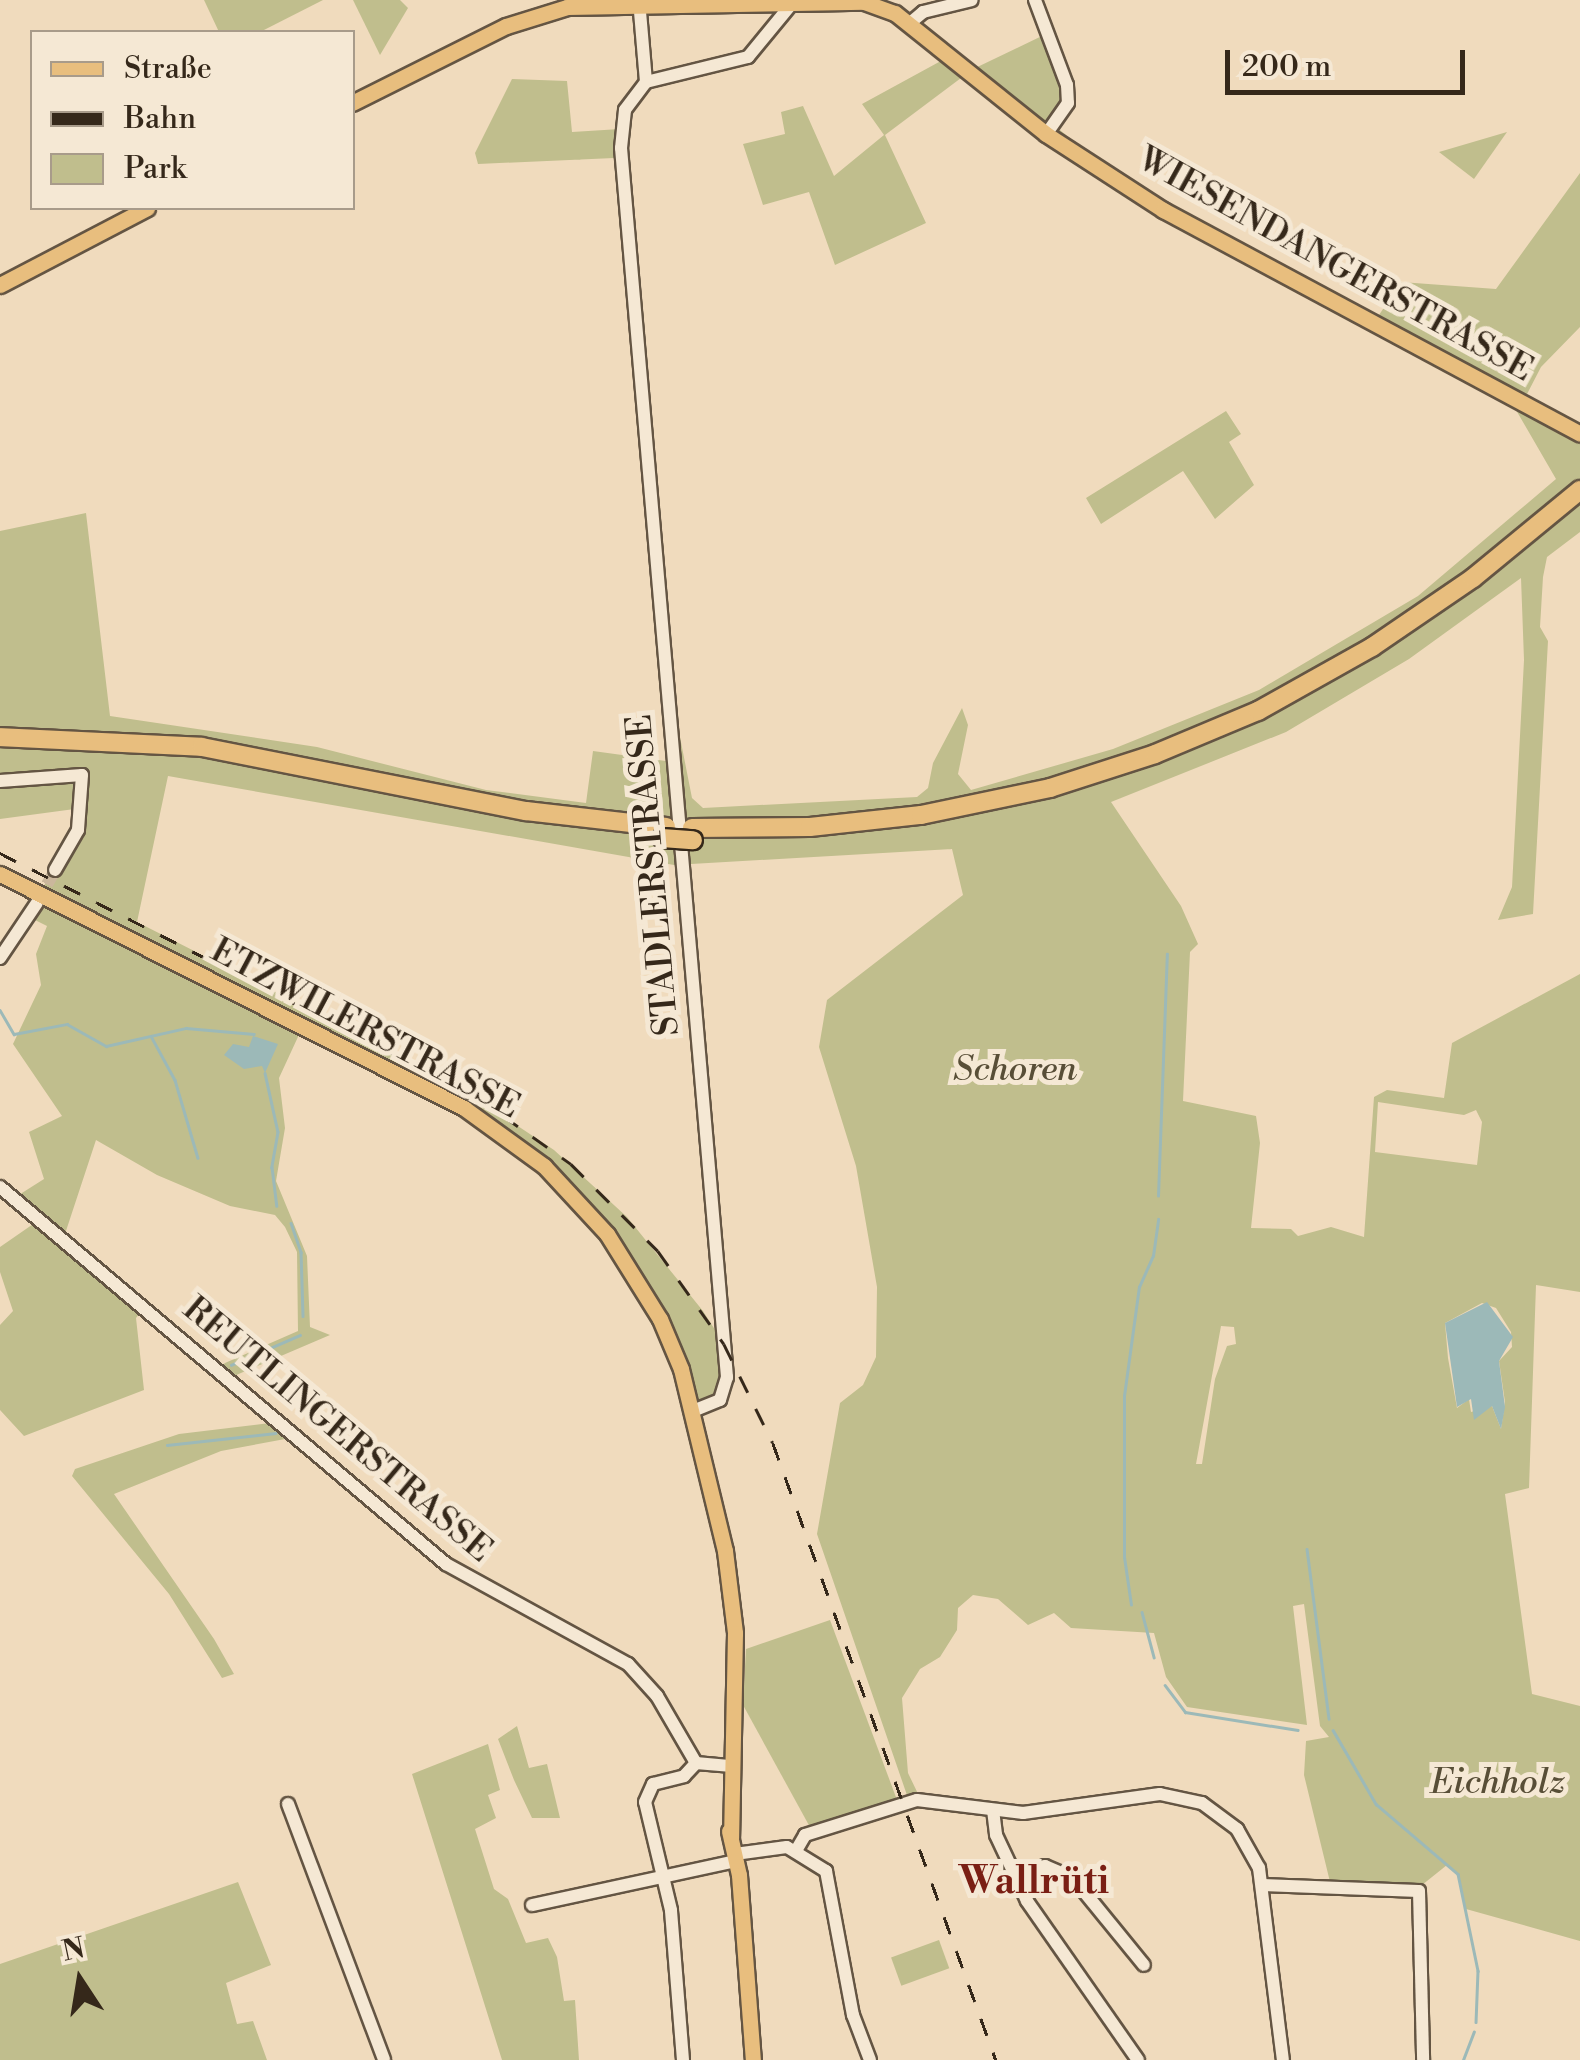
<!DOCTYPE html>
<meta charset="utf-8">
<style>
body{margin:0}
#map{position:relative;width:1580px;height:2060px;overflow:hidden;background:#f0dbbd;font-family:"Libre Bodoni",serif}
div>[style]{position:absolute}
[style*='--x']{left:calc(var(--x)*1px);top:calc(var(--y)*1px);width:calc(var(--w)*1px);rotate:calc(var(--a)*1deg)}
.green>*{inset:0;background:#c0be8d;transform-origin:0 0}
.water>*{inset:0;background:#9cb9b8}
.stream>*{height:2.5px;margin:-1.25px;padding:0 1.25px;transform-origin:1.25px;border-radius:1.25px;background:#9cb9b8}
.minor-tunnel>*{height:12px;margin-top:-6px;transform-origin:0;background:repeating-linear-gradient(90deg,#cbb79c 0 12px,transparent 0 18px)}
.roads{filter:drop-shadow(2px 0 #645543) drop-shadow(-2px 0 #645543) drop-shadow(0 2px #645543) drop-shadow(0 -2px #645543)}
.minor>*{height:12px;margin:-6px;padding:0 6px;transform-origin:6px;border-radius:6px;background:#f5e8d4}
.major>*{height:15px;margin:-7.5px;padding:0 7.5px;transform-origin:7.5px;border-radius:7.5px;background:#e8be7e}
.highway>*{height:18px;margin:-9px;padding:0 9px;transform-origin:9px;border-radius:9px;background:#e8be7e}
.rail>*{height:2.5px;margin-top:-1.25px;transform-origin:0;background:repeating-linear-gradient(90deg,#35281a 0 18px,transparent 0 36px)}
.bridges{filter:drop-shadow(2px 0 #35281a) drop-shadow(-2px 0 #35281a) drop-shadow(0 2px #35281a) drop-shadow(0 -2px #35281a)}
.highway-bridge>*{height:18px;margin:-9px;padding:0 9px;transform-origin:9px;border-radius:9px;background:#e8be7e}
span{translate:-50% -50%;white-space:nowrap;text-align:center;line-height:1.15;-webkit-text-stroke:10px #f5e8d4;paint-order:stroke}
.street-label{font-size:35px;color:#35281a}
.park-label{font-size:35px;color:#584e37;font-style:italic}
.neighbourhood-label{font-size:38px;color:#7a1f14;font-weight:700}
.legend{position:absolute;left:30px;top:30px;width:325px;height:180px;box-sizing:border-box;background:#f5e8d4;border:2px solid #a89b8a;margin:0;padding:12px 18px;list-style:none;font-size:30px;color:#35281a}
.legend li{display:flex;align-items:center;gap:20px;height:50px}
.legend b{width:50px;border:2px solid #a89b8a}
.north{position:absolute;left:30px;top:1930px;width:100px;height:100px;-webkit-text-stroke:8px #f5e8d4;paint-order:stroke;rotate:348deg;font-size:28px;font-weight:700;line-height:40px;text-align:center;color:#35281a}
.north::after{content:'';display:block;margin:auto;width:35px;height:45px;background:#35281a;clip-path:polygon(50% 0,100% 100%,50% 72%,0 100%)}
.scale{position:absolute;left:1225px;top:50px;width:240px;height:45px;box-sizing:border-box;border:5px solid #35281a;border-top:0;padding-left:12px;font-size:30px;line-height:35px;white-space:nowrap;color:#35281a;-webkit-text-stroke:8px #f5e8d4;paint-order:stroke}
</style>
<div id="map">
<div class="green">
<div style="clip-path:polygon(204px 0,323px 0,260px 32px,219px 32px)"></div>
<div style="clip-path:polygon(353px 0,400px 0,408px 8px,380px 55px)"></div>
<div style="clip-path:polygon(1046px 34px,1067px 85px,1055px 126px,1082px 148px,1079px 154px,1163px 210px,1158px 218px,1043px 140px,969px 72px,885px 135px,926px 223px,835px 265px,809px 192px,763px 205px,743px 144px,785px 134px,781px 112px,803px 106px,834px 176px,884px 135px,862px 104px,950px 56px,969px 71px)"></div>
<div style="clip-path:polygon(evenodd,512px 79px,567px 81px,572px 132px,620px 129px,678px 727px,692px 798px,703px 808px,917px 797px,928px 788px,933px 763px,962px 708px,968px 725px,958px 774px,971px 790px,1113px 749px,1259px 690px,1418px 596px,1556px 479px,1516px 410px,1271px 279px,1286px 280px,1373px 324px,1401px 282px,1496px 289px,1580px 173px,1580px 327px,1541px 367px,1526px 396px,1580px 423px,1580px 532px,1547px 557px,1543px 577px,1540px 627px,1548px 641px,1533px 914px,1498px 920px,1512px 887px,1524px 660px,1521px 578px,1409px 659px,1286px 732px,1111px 802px,1181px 906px,1198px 944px,1190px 952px,1183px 1101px,1256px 1116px,1260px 1143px,1251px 1228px,1291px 1229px,1298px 1236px,1331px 1227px,1364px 1237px,1374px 1097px,1387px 1090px,1444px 1098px,1452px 1043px,1580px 974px,1580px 1292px,1536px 1285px,1529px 1488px,1505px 1494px,1532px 1694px,1580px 1706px,1580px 1941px,1466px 1909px,1458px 1874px,1447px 1865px,1417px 1889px,1331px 1886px,1304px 1775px,1306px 1741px,1329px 1737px,1320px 1726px,1304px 1604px,1293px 1606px,1307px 1725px,1187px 1707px,1166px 1677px,1154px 1633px,1071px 1628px,1054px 1613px,1028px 1625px,998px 1599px,973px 1595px,958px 1608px,957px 1630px,940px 1657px,920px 1669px,902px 1698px,908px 1773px,921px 1800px,909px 1801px,817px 1534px,840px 1403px,863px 1385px,876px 1357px,877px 1287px,856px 1166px,819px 1047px,827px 1000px,963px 895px,952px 849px,674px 865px,168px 776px,137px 922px,447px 1079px,554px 1150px,627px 1217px,703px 1311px,724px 1344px,723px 1394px,693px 1411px,639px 1282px,526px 1151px,303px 1026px,279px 1078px,285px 1128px,276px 1181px,307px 1256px,310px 1327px,330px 1335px,227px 1379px,217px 1370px,225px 1363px,298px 1331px,297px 1252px,285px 1227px,275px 1215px,230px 1206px,157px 1175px,96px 1140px,63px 1240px,144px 1308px,136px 1318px,144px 1390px,24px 1436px,0 1410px,0 1325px,13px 1311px,0 1272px,0 1247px,39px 1220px,14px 1198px,44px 1179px,29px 1132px,62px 1116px,13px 1044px,41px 985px,36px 954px,47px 926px,29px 917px,82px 808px,0 819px,0 531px,86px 513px,110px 716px,317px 747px,486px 790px,586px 803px,593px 751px,673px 762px,614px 158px,478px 164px,475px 153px,512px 79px,1378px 1102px,1464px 1115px,1476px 1110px,1482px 1122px,1477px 1165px,1375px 1152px,1378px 1102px,512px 79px,1482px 1303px,1496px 1308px,1511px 1332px,1512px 1347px,1499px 1361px,1505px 1402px,1501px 1429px,1492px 1406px,1471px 1412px,1469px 1399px,1457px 1408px,1448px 1358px,1445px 1323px,1482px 1303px,512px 79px,1221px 1326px,1234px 1327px,1236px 1344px,1227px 1346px,1215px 1379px,1202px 1464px,1196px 1464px,1221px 1326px)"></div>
<div style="clip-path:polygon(1507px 132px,1474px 179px,1439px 152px)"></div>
<div style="clip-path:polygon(1226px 411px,1241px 434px,1229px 442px,1254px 485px,1215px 519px,1183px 471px,1101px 524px,1086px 498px)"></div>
<div style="clip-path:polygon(278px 1422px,296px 1437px,221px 1451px,114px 1494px,214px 1639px,234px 1674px,222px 1678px,169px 1594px,72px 1476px,75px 1469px,179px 1434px)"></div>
<div style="clip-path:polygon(830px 1620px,897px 1800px,811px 1829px,743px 1705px,746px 1649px)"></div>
<div style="clip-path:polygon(517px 1726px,529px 1768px,547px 1764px,560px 1818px,532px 1818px,514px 1780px,498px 1739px)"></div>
<div style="clip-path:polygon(488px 1744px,500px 1790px,488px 1795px,496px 1818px,475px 1829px,494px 1889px,508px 1899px,526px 1943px,548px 1938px,557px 1957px,564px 2001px,575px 2000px,579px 2060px,502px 2060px,412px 1774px)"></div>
<div style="clip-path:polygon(238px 1882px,271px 1965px,226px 1983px,237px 2024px,253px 2021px,267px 2060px,0 2060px,0 1964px)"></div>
<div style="left:939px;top:1940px;width:30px;height:51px;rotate:70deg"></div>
</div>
<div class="water">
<div style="clip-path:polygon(253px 1036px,278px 1044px,265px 1073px,262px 1066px,244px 1069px,224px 1055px,233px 1044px,249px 1047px)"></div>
<div style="clip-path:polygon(1487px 1302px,1513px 1337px,1499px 1361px,1505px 1407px,1501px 1429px,1492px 1406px,1474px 1420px,1471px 1399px,1457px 1407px,1445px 1323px)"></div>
</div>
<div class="stream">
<div style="--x:0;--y:1010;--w:28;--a:60"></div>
<div style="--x:14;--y:1034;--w:54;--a:-10.7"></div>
<div style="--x:67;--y:1024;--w:45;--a:29.4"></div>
<div style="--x:106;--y:1046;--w:82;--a:-12.7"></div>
<div style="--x:186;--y:1028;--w:68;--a:5"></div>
<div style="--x:151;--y:1036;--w:50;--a:61.4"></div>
<div style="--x:175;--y:1080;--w:81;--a:73.6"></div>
<div style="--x:265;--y:1073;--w:60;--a:77.6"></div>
<div style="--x:278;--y:1132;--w:36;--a:100"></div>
<div style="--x:272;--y:1167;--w:39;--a:83"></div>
<div style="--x:1158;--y:1196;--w:242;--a:-87.9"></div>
<div style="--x:291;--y:1223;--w:31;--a:71"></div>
<div style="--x:301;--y:1252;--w:64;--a:88.2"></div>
<div style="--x:231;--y:1365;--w:75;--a:-23.5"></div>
<div style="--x:167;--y:1445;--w:109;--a:-6.3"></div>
<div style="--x:1307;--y:1549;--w:171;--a:82.6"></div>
<div style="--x:1131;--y:1605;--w:49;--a:-98.3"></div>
<div style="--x:1124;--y:1557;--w:161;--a:-90"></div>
<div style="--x:1124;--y:1396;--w:110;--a:-82.2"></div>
<div style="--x:1139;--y:1287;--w:34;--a:-66"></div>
<div style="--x:1153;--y:1256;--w:37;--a:-82"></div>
<div style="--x:1142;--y:1612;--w:47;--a:75.1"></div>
<div style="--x:1165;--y:1685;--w:34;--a:53"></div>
<div style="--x:1185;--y:1712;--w:114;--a:9.1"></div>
<div style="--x:1333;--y:1730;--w:86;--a:59.8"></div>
<div style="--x:1376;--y:1804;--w:108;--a:40.5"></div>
<div style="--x:1458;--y:1874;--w:99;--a:78.3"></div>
<div style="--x:1478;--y:1971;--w:51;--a:92.2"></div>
<div style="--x:1463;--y:2060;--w:30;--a:-69"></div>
</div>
<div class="minor-tunnel">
<div style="--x:38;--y:900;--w:34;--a:-60"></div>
</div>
<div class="roads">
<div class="minor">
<div style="--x:639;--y:0;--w:82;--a:85.1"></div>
<div style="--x:1035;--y:0;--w:91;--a:69.4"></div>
<div style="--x:1067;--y:85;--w:18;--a:87"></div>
<div style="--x:1068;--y:103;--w:38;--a:125"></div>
<div style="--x:910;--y:23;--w:17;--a:-40"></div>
<div style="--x:923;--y:12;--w:50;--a:-13.8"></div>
<div style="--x:646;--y:82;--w:35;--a:127"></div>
<div style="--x:625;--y:110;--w:38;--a:96"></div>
<div style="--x:621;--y:148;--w:1234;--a:85.07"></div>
<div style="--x:727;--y:1377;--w:24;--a:107"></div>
<div style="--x:720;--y:1400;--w:29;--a:158"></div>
<div style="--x:646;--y:82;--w:105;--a:-13.8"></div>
<div style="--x:748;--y:57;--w:72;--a:-50.6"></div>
<div style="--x:0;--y:781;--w:82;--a:-4.2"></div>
<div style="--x:82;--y:775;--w:55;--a:94.2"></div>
<div style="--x:78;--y:830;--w:46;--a:119.9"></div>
<div style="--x:0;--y:958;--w:66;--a:-56.1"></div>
<div style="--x:0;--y:1187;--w:584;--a:40.21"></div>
<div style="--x:446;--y:1564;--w:208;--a:28.8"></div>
<div style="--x:628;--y:1664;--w:43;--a:47.8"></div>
<div style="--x:657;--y:1696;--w:78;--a:59.8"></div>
<div style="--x:696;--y:1763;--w:36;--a:5"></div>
<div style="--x:288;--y:1804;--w:273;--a:69.4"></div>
<div style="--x:993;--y:1810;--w:25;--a:83"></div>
<div style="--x:996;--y:1835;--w:73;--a:64.8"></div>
<div style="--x:1027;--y:1901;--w:194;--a:55.1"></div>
<div style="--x:797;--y:1849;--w:16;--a:-60"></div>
<div style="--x:805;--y:1835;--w:117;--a:-17.4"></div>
<div style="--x:917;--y:1800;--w:107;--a:7"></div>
<div style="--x:1023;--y:1813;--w:138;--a:-7.9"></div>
<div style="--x:1160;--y:1794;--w:43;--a:12.1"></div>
<div style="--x:1202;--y:1803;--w:44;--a:36.6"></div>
<div style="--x:1237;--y:1829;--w:45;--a:60.6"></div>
<div style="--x:1259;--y:1868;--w:193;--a:82.9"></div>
<div style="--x:735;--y:1854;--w:52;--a:-7.7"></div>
<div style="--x:787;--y:1847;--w:46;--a:31.6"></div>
<div style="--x:826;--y:1871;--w:147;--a:79.4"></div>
<div style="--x:853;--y:2015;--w:48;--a:69.3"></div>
<div style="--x:1013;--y:1874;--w:33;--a:-14"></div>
<div style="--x:1045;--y:1866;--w:30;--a:23"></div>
<div style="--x:1073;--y:1878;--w:112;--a:50.8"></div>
<div style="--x:1262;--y:1885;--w:157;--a:2.2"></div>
<div style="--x:1419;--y:1891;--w:169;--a:88.6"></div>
<div style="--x:532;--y:1905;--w:209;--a:-12.2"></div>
<div style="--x:683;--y:2060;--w:150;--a:-94.6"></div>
<div style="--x:671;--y:1910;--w:111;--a:-103.5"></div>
<div style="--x:645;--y:1802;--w:20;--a:-66"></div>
<div style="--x:653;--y:1784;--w:32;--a:-14"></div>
<div style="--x:684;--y:1776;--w:18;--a:-47"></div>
</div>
<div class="major">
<div style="--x:352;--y:103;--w:172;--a:-26.6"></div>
<div style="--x:506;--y:26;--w:64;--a:-17.3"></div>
<div style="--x:567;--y:7;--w:297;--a:-1"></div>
<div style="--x:864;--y:2;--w:33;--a:20"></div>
<div style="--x:895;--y:13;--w:193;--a:38.7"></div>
<div style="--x:1046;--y:134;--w:140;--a:33"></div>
<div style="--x:1163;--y:210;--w:473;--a:28.2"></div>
<div style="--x:0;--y:285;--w:166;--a:-27.6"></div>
<div style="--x:0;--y:874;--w:520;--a:26.76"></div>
<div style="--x:464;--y:1108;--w:99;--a:35.9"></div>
<div style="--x:544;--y:1166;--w:93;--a:47.2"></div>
<div style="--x:607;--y:1234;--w:100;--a:58.1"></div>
<div style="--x:660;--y:1319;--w:54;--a:67.2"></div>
<div style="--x:681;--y:1369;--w:187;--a:76.4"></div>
<div style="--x:725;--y:1551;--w:83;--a:83"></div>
<div style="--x:735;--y:1633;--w:205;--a:91.1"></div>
<div style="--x:729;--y:1831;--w:45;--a:77.2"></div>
<div style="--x:739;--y:1875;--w:186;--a:85.7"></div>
</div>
<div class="highway">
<div style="--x:0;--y:737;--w:202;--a:2.8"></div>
<div style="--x:202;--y:747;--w:330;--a:11.2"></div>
<div style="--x:526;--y:811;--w:141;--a:6.5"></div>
<div style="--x:692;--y:828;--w:118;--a:-0.5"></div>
<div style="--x:810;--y:827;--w:112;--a:-6.2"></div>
<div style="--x:921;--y:815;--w:132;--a:-11.8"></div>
<div style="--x:1050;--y:788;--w:110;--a:-17.9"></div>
<div style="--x:1155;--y:754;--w:112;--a:-22.7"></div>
<div style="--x:1258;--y:711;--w:131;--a:-29.3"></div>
<div style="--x:1372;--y:647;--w:122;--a:-34.3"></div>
<div style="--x:1473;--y:578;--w:139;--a:-39.4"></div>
</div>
</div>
<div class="rail">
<div style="--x:0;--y:853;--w:532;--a:27.05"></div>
<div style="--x:474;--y:1095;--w:119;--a:35.4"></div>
<div style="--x:571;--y:1164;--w:123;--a:45"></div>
<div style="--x:658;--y:1251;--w:114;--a:54.6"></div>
<div style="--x:724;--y:1344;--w:110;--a:63.7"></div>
<div style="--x:773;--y:1443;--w:656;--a:70.13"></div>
</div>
<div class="bridges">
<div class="highway-bridge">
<div style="--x:662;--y:838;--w:31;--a:4"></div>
</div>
</div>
<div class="street-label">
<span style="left:1335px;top:265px;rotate:29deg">WIESENDANGERSTRASSE</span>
<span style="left:654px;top:875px;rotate:-95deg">STADLERSTRASSE</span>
<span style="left:365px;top:1029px;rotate:28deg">ETZWILERSTRASSE</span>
<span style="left:337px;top:1430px;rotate:40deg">REUTLINGERSTRASSE</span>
</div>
<div class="park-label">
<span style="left:1015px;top:1070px">Schoren</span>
<span style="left:1498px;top:1783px">Eichholz</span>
</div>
<div class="neighbourhood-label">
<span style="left:1034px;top:1882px">Wallrüti</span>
</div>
<ul class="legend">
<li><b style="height:12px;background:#e8be7e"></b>Straße</li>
<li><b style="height:12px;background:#35281a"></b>Bahn</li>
<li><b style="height:28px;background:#c0be8d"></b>Park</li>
</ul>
<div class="north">N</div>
<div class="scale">200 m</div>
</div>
